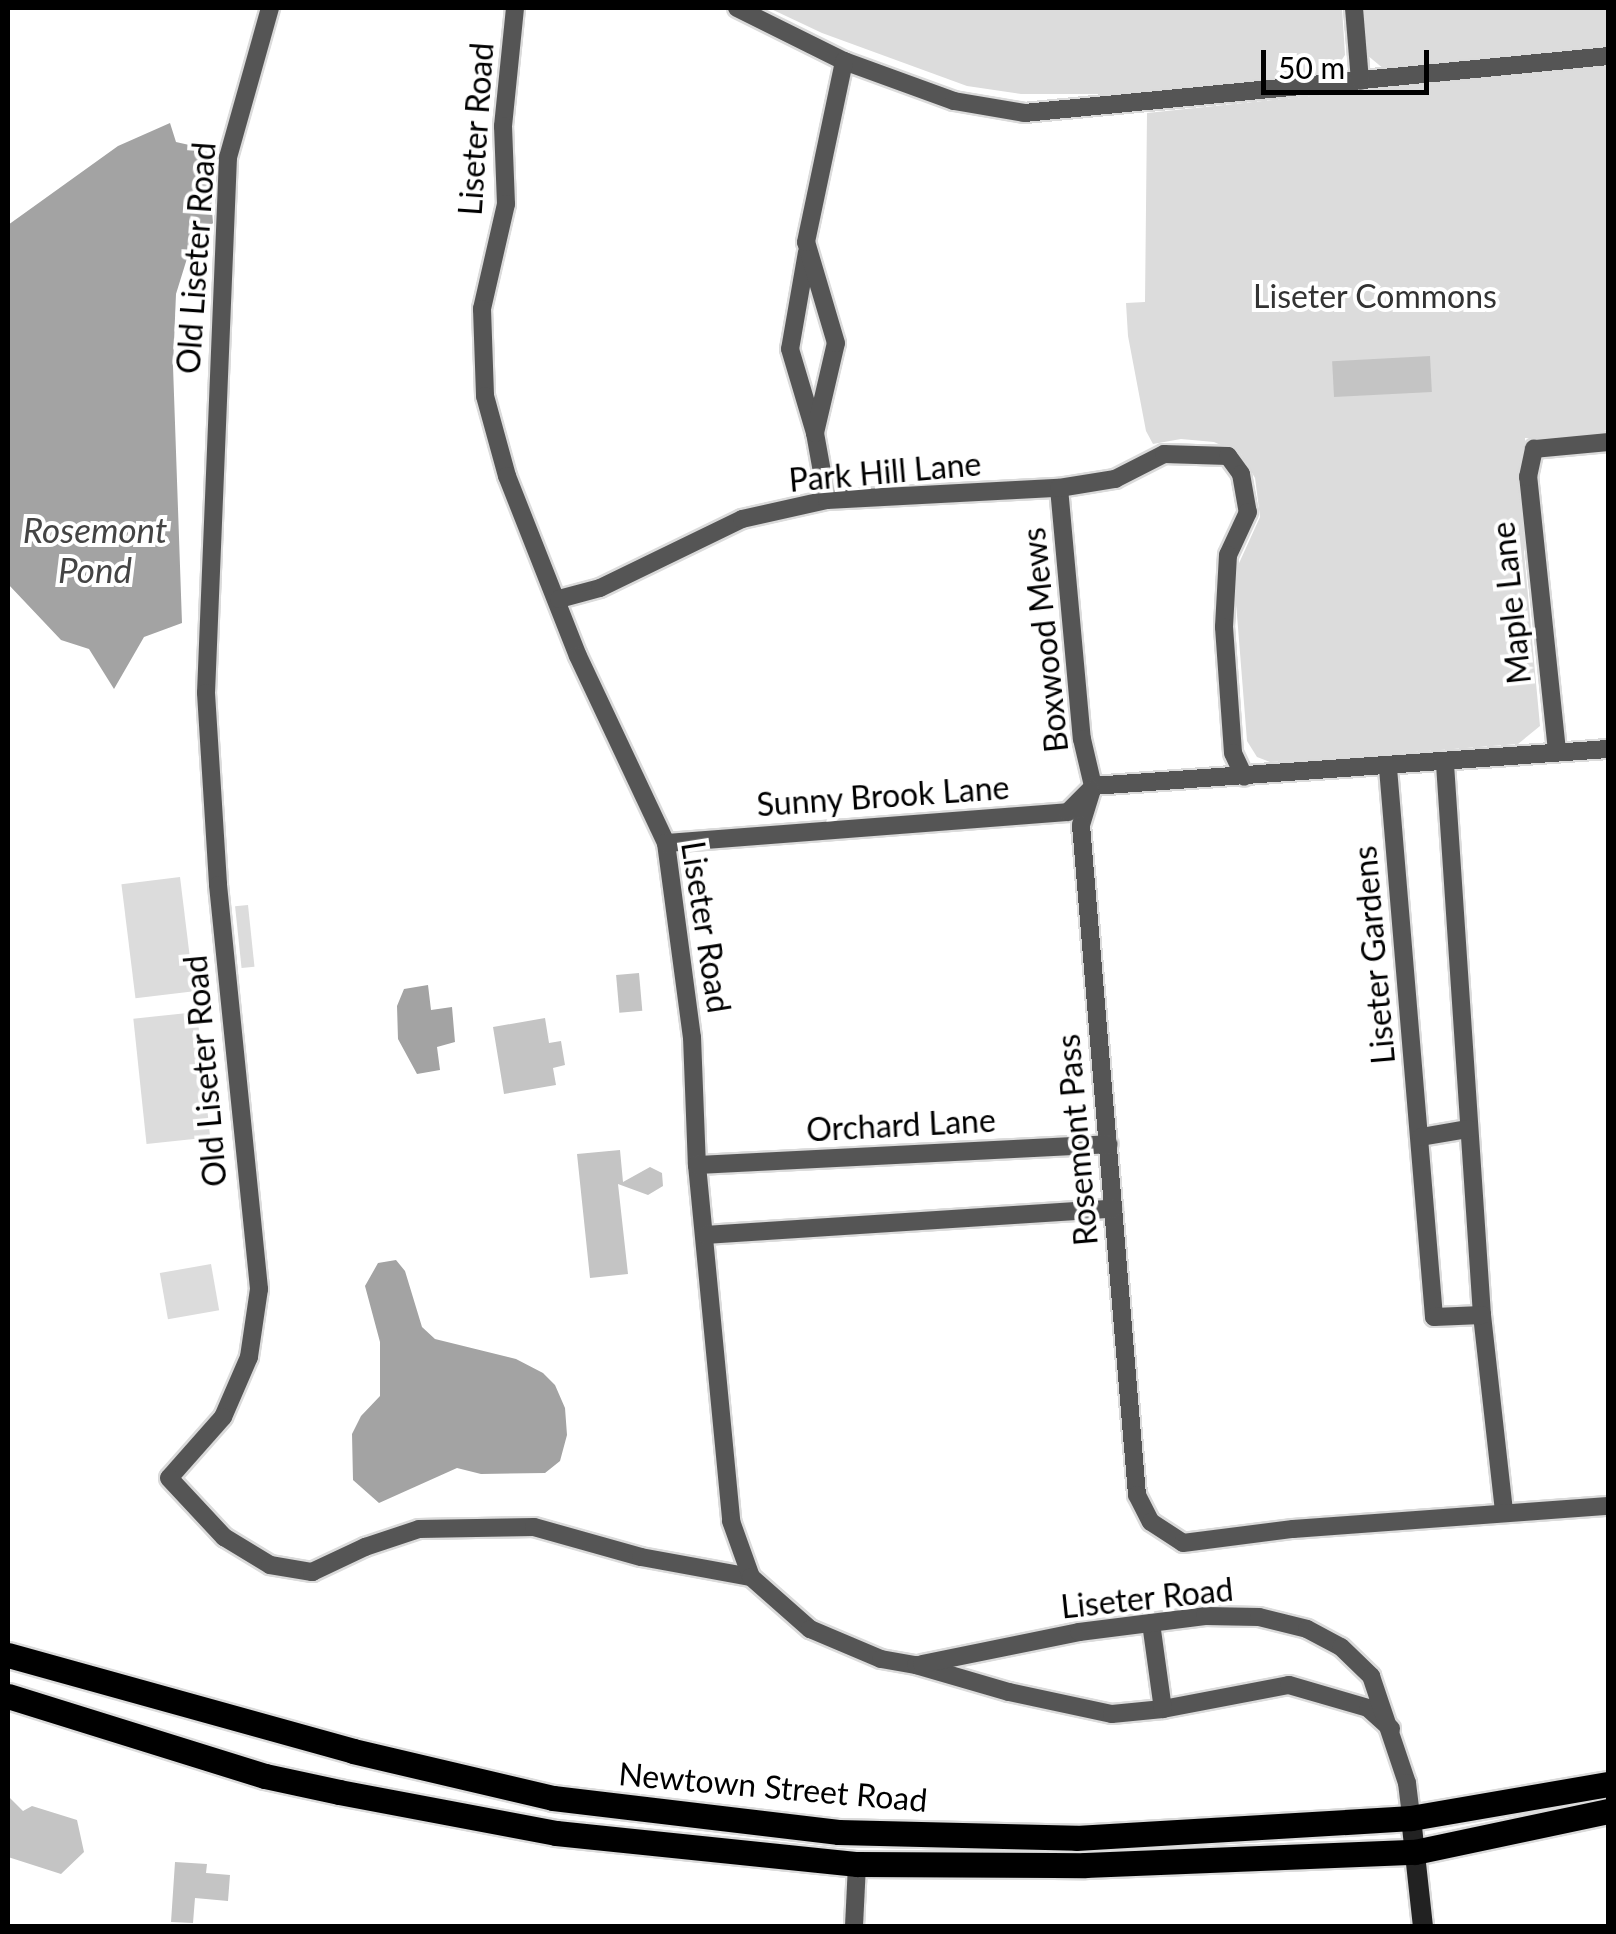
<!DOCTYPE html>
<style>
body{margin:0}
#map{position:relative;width:1616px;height:1934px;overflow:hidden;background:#fff;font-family:Lato,sans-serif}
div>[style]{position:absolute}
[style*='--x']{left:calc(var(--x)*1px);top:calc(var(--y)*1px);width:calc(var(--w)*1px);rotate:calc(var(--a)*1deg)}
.green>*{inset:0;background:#dcdcdc;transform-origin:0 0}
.water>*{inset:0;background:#a3a3a3}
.building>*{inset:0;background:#c4c4c4;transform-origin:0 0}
.roads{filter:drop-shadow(2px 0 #dbdbdb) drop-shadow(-2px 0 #dbdbdb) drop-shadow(0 2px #dbdbdb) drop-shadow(0 -2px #dbdbdb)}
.street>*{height:18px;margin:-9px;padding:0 9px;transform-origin:9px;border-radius:9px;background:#555}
.secondary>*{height:20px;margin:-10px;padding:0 10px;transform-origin:10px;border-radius:10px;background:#222}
.primary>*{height:25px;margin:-12.5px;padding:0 12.5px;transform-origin:12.5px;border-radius:12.5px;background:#000}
span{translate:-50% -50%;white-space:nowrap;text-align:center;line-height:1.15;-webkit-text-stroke:8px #fff;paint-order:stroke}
.street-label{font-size:32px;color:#000}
.park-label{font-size:32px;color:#333}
.water-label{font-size:35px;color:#444;font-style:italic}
.frame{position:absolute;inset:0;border:10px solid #000;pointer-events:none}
.scale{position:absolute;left:1261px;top:50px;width:168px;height:45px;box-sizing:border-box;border:5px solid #000;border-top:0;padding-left:12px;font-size:30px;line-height:35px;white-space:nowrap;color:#000;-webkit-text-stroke:8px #fff;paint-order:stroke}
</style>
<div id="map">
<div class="green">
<div style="clip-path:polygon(769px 8px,1342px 8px,1345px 55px,1335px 70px,1306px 76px,1115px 94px,1021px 94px,967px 86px,822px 33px)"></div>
<div style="clip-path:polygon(1362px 8px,1608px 8px,1608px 48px,1384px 69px,1367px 55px)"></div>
<div style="clip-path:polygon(1608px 65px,1608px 430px,1564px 440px,1525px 438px,1524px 552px,1540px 726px,1518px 744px,1299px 761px,1270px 762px,1257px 757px,1247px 741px,1235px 590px,1235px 572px,1260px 517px,1255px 478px,1241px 454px,1214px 442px,1181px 439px,1153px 444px,1146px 431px,1128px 336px,1126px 303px,1145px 302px,1147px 113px)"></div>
<div style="left:180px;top:877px;width:115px;height:59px;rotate:83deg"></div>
<div style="left:248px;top:905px;width:62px;height:13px;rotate:84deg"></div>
<div style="left:197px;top:1012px;width:126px;height:64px;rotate:84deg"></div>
<div style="left:211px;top:1264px;width:47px;height:52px;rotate:80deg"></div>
</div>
<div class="water">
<div style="clip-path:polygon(170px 123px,176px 142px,207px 149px,213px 223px,189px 252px,176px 294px,173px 366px,182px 623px,144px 637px,114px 689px,89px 649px,61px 640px,8px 584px,8px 225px,118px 146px)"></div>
<div style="clip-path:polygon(428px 985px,431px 1010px,452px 1007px,455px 1042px,437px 1047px,440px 1070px,417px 1074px,398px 1039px,397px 1006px,404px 989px)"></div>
<div style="clip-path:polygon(396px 1260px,405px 1271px,422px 1327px,435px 1339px,516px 1359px,543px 1373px,555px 1385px,565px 1408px,567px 1435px,560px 1461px,545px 1473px,481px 1474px,457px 1468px,379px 1503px,353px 1480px,352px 1434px,361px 1416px,380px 1396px,380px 1342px,365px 1286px,378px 1263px)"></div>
</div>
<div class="building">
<div style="left:1430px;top:356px;width:36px;height:98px;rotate:87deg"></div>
<div style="left:639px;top:973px;width:38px;height:23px;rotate:85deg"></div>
<div style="clip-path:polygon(545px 1018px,549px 1043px,561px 1041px,565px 1065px,553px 1068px,556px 1085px,504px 1094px,493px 1027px)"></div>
<div style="clip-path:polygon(620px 1150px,623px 1182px,650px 1167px,662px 1173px,663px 1186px,648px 1195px,618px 1184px,628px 1274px,590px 1278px,577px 1154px)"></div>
<div style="clip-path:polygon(8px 1796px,23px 1811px,32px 1806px,77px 1820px,84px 1852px,61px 1874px,8px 1857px)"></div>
<div style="clip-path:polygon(175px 1862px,207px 1864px,206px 1873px,230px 1875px,228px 1901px,195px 1898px,193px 1923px,171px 1922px)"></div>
</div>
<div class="roads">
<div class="street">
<div style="--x:270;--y:8;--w:155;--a:105.7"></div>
<div style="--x:228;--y:157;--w:536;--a:92.35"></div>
<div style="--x:206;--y:693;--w:192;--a:86.4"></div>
<div style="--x:218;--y:885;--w:406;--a:84.2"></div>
<div style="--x:259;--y:1289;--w:69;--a:98.4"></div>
<div style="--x:249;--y:1357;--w:65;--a:113.4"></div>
<div style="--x:223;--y:1417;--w:81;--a:131.5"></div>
<div style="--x:169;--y:1478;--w:81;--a:47"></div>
<div style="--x:224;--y:1537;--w:54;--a:31.3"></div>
<div style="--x:270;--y:1565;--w:43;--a:9.5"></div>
<div style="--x:312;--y:1572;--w:59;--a:-25.3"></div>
<div style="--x:365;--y:1547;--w:57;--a:-18.4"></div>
<div style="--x:419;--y:1529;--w:115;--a:-1"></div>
<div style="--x:534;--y:1527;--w:111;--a:15.7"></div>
<div style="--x:641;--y:1557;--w:112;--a:10.3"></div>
<div style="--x:515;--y:8;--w:119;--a:95.8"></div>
<div style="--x:503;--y:126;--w:78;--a:87.8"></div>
<div style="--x:506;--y:204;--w:108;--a:102.9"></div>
<div style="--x:482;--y:309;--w:87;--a:88"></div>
<div style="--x:485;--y:396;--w:83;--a:74.6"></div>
<div style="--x:507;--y:476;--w:193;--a:68.5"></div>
<div style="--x:578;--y:656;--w:207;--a:64.8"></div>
<div style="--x:666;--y:843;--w:196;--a:82.4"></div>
<div style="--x:692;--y:1037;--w:128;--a:87.8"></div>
<div style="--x:697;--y:1165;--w:358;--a:84.5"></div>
<div style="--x:731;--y:1521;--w:59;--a:70.3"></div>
<div style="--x:751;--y:1577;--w:79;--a:41.4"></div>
<div style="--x:810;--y:1629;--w:77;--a:22.9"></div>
<div style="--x:881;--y:1659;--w:36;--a:10"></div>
<div style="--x:916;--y:1665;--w:97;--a:16.2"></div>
<div style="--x:1009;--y:1692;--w:105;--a:12.1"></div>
<div style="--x:1112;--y:1714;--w:51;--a:-5.6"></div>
<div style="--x:1163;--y:1709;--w:128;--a:-10.8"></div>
<div style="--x:1289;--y:1685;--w:82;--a:16.2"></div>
<div style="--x:1368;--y:1708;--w:31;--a:42"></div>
<div style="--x:737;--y:8;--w:119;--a:26.4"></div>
<div style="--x:844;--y:61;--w:117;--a:20"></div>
<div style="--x:954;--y:101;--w:71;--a:9.7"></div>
<div style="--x:1024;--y:113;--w:587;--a:-5.57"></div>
<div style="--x:1354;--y:8;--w:73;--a:85.3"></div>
<div style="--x:807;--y:252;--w:98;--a:99.9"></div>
<div style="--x:790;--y:349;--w:88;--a:73.4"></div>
<div style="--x:815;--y:433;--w:68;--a:79.8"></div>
<div style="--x:815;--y:433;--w:92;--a:-76.9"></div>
<div style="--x:836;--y:343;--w:105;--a:-106.5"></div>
<div style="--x:806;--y:242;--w:185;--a:-78.1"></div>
<div style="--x:1059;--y:488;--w:252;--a:84.8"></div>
<div style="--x:1082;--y:739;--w:48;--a:76.8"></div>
<div style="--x:559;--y:599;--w:42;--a:-15"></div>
<div style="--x:600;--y:588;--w:158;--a:-25.9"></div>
<div style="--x:742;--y:519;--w:87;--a:-12.6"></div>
<div style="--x:827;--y:500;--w:232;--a:-3"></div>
<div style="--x:1059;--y:488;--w:57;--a:-9.1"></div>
<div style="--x:1115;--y:479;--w:55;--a:-27"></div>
<div style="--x:1164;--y:454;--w:64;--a:1.8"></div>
<div style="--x:1228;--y:456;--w:22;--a:54"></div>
<div style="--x:1241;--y:474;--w:39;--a:80"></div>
<div style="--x:1248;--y:512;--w:47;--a:114.9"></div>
<div style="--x:1228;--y:555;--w:72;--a:93.2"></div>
<div style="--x:1224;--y:627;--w:126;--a:85.9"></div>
<div style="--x:1233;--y:753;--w:26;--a:65"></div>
<div style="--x:1557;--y:751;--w:276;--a:-96"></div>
<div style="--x:1528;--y:477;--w:29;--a:-78"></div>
<div style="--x:1534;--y:449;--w:74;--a:-5.4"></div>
<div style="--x:1445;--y:764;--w:552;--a:86.16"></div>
<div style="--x:1482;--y:1315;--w:198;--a:83.6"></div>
<div style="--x:1388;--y:768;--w:551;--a:85.21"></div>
<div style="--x:1434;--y:1317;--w:48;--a:-2.4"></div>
<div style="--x:1093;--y:786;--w:41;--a:107.1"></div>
<div style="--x:1081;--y:825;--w:672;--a:85.22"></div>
<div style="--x:1137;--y:1495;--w:30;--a:63"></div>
<div style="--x:1151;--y:1522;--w:38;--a:33"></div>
<div style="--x:1183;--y:1543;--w:111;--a:-7.3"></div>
<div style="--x:1293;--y:1529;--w:316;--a:-4.2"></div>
<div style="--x:1093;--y:786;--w:516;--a:-4.11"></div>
<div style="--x:666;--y:843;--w:403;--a:-4.4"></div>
<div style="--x:1068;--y:812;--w:31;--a:-45"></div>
<div style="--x:1421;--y:1137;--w:48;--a:-9.7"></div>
<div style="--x:697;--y:1165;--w:412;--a:-2.9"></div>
<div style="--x:706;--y:1235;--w:408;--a:-3.7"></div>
<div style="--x:1151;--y:1623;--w:87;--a:82.1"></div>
<div style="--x:922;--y:1664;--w:160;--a:-11.5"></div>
<div style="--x:1079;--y:1632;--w:127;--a:-7.2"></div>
<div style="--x:1205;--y:1616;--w:54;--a:1.1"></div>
<div style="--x:1259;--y:1617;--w:49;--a:14"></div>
<div style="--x:1307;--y:1629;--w:38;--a:28"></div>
<div style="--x:1341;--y:1647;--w:42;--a:44"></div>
<div style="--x:1371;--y:1676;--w:113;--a:71.4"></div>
<div style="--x:1407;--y:1783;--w:35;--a:83"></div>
<div style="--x:854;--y:1926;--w:62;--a:-87.2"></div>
</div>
<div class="secondary">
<div style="--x:1411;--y:1818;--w:109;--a:83.7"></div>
</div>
<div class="primary">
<div style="--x:8;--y:1655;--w:358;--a:15.5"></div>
<div style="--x:353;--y:1751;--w:205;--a:13.2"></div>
<div style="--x:553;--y:1798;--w:287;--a:6.8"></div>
<div style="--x:838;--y:1832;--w:238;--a:1.4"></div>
<div style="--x:1076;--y:1838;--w:336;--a:-3.4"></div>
<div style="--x:1411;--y:1818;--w:200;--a:-9.8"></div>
<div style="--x:8;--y:1696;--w:269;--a:17.3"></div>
<div style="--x:265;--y:1776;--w:76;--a:12.2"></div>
<div style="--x:339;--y:1792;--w:221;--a:10.7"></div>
<div style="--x:556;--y:1833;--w:303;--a:5.9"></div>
<div style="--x:857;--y:1864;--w:228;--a:0.3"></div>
<div style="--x:1085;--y:1865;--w:330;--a:-2.3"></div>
<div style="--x:1415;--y:1852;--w:197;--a:-12"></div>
</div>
</div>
<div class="street-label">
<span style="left:476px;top:129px;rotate:-86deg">Liseter Road</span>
<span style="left:196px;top:258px;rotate:-86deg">Old Liseter Road</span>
<span style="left:885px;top:472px;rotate:-5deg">Park Hill Lane</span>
<span style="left:1511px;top:603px;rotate:-96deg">Maple Lane</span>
<span style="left:1045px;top:640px;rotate:-96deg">Boxwood Mews</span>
<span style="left:883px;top:796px;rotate:-4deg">Sunny Brook Lane</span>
<span style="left:706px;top:927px;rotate:81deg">Liseter Road</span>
<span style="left:1374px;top:955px;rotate:-95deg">Liseter Gardens</span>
<span style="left:205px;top:1071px;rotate:-95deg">Old Liseter Road</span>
<span style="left:901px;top:1125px;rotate:-3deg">Orchard Lane</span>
<span style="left:1077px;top:1140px;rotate:-95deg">Rosemont Pass</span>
<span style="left:1147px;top:1598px;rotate:-6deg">Liseter Road</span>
<span style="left:773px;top:1787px;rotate:5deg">Newtown Street Road</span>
</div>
<div class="park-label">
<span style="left:1375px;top:296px">Liseter Commons</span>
</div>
<div class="water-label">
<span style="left:95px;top:549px">Rosemont<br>Pond</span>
</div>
<div class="frame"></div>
<div class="scale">50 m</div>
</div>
